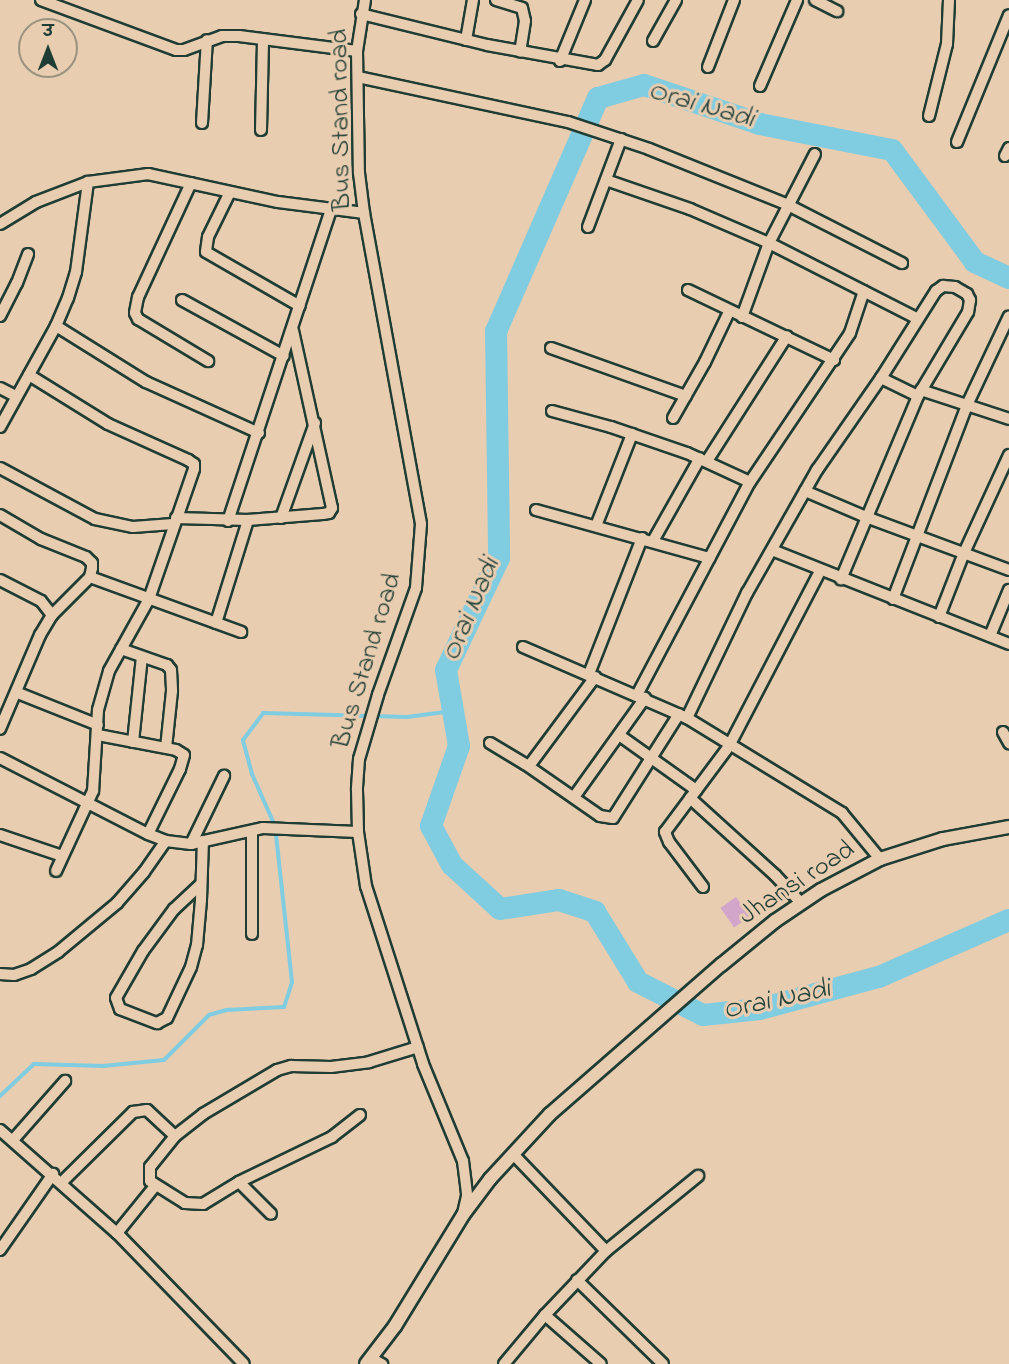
<!DOCTYPE html>
<meta charset="utf-8">
<style>
body{margin:0}
#map{position:relative;width:1009px;height:1364px;overflow:hidden;background:#e9cdb0;font-family:"Indie Flower","Playpen Sans Deva",sans-serif}
div>[style]{position:absolute}
[style*='--x']{left:calc(var(--x)*1px);top:calc(var(--y)*1px);width:calc(var(--w)*1px);rotate:calc(var(--a)*1deg)}
.stream>*{height:4px;margin:-2px;padding:0 2px;transform-origin:2px;border-radius:2px;background:#80cce0}
.river>*{height:22px;margin:-11px;padding:0 11px;transform-origin:11px;border-radius:11px;background:#80cce0}
.building>*{inset:0;background:#d2a6cb;transform-origin:0 0}
.roads{filter:drop-shadow(2px 0 #1f3d34) drop-shadow(-2px 0 #1f3d34) drop-shadow(0 2px #1f3d34) drop-shadow(0 -2px #1f3d34)}
.minor>*{height:10px;margin:-5px;padding:0 5px;transform-origin:5px;border-radius:5px;background:#e9cdb0}
.tertiary>*{height:12px;margin:-6px;padding:0 6px;transform-origin:6px;border-radius:6px;background:#e9cdb0}
span{translate:-50% -50%;white-space:nowrap;text-align:center;line-height:1.15;-webkit-text-stroke:6px #e9cdb0;paint-order:stroke}
.street-label{font-size:27px;color:#1f3d34}
.water-label{font-size:28px;color:#24443d;font-style:italic}
.north{position:absolute;left:18px;top:18px;width:60px;height:60px;box-sizing:border-box;background:#e9cdb0;border:2px solid #98937e;border-radius:50%;rotate:0deg;font-size:16px;font-weight:700;line-height:24px;text-align:center;color:#1f3d34}
.north::after{content:'';display:block;margin:auto;width:21px;height:27px;background:#1f3d34;clip-path:polygon(50% 0,100% 100%,50% 72%,0 100%)}
</style>
<div id="map">
<div class="stream">
<div style="--x:0;--y:1096;--w:47;--a:-43.3"></div>
<div style="--x:34;--y:1064;--w:69;--a:1.7"></div>
<div style="--x:103;--y:1066;--w:61;--a:-5.6"></div>
<div style="--x:164;--y:1060;--w:64;--a:-45"></div>
<div style="--x:209;--y:1015;--w:18;--a:-16"></div>
<div style="--x:226;--y:1010;--w:58;--a:-3"></div>
<div style="--x:284;--y:1007;--w:26;--a:-72"></div>
<div style="--x:292;--y:982;--w:157;--a:-96.2"></div>
<div style="--x:275;--y:826;--w:57;--a:-113.9"></div>
<div style="--x:252;--y:774;--w:35;--a:-105"></div>
<div style="--x:243;--y:740;--w:34;--a:-53"></div>
<div style="--x:263;--y:713;--w:144;--a:1.6"></div>
<div style="--x:407;--y:717;--w:46;--a:-7.4"></div>
</div>
<div class="river">
<div style="--x:1009;--y:278;--w:38;--a:-155"></div>
<div style="--x:975;--y:262;--w:139;--a:-126.5"></div>
<div style="--x:892;--y:150;--w:135;--a:-168.9"></div>
<div style="--x:760;--y:124;--w:122;--a:-161.4"></div>
<div style="--x:644;--y:85;--w:48;--a:164.2"></div>
<div style="--x:598;--y:98;--w:254;--a:113.6"></div>
<div style="--x:496;--y:331;--w:227;--a:89.2"></div>
<div style="--x:499;--y:558;--w:124;--a:115.3"></div>
<div style="--x:446;--y:670;--w:77;--a:80.3"></div>
<div style="--x:459;--y:746;--w:85;--a:109.3"></div>
<div style="--x:431;--y:826;--w:44;--a:61.7"></div>
<div style="--x:452;--y:865;--w:65;--a:42.5"></div>
<div style="--x:500;--y:909;--w:60;--a:-8.7"></div>
<div style="--x:559;--y:900;--w:38;--a:18"></div>
<div style="--x:595;--y:912;--w:82;--a:58.4"></div>
<div style="--x:638;--y:982;--w:73;--a:26.9"></div>
<div style="--x:703;--y:1015;--w:57;--a:-6"></div>
<div style="--x:760;--y:1009;--w:123;--a:-15.1"></div>
<div style="--x:879;--y:977;--w:142;--a:-23.7"></div>
</div>
<div class="building">
<div style="left:736px;top:897px;width:24px;height:19px;rotate:55deg"></div>
</div>
<div class="roads">
<div class="minor">
<div style="--x:41;--y:0;--w:144;--a:20.3"></div>
<div style="--x:176;--y:50;--w:8;--a:0"></div>
<div style="--x:184;--y:50;--w:40;--a:-20.2"></div>
<div style="--x:222;--y:36;--w:17;--a:0"></div>
<div style="--x:239;--y:36;--w:119;--a:7.2"></div>
<div style="--x:365;--y:0;--w:52;--a:98.9"></div>
<div style="--x:357;--y:51;--w:122;--a:89.1"></div>
<div style="--x:359;--y:173;--w:40;--a:82.9"></div>
<div style="--x:364;--y:213;--w:316;--a:79.6"></div>
<div style="--x:421;--y:524;--w:64;--a:94.5"></div>
<div style="--x:416;--y:588;--w:114;--a:109.6"></div>
<div style="--x:378;--y:695;--w:67;--a:106.5"></div>
<div style="--x:359;--y:759;--w:31;--a:94"></div>
<div style="--x:357;--y:790;--w:42;--a:88.6"></div>
<div style="--x:358;--y:832;--w:55;--a:81.6"></div>
<div style="--x:366;--y:886;--w:187;--a:72.2"></div>
<div style="--x:423;--y:1064;--w:105;--a:67.6"></div>
<div style="--x:463;--y:1161;--w:35;--a:83"></div>
<div style="--x:467;--y:1196;--w:18;--a:103"></div>
<div style="--x:496;--y:0;--w:27;--a:17"></div>
<div style="--x:522;--y:8;--w:13;--a:77"></div>
<div style="--x:525;--y:21;--w:31;--a:99"></div>
<div style="--x:815;--y:0;--w:25;--a:27"></div>
<div style="--x:361;--y:14;--w:130;--a:13.8"></div>
<div style="--x:487;--y:45;--w:113;--a:10.2"></div>
<div style="--x:598;--y:65;--w:9;--a:-36"></div>
<div style="--x:605;--y:60;--w:68;--a:-61.2"></div>
<div style="--x:466;--y:40;--w:41;--a:-80.1"></div>
<div style="--x:653;--y:41;--w:47;--a:-60.7"></div>
<div style="--x:560;--y:61;--w:66;--a:-67.7"></div>
<div style="--x:708;--y:67;--w:72;--a:-68.8"></div>
<div style="--x:358;--y:77;--w:215;--a:12.1"></div>
<div style="--x:568;--y:122;--w:85;--a:18.4"></div>
<div style="--x:649;--y:149;--w:150;--a:21.9"></div>
<div style="--x:788;--y:205;--w:128;--a:27"></div>
<div style="--x:760;--y:86;--w:94;--a:-66.7"></div>
<div style="--x:929;--y:116;--w:74;--a:-76"></div>
<div style="--x:947;--y:44;--w:44;--a:-87.4"></div>
<div style="--x:202;--y:123;--w:83;--a:-86.6"></div>
<div style="--x:261;--y:130;--w:91;--a:-88.7"></div>
<div style="--x:957;--y:142;--w:137;--a:-67.7"></div>
<div style="--x:1005;--y:156;--w:9;--a:-63"></div>
<div style="--x:606;--y:180;--w:89;--a:19"></div>
<div style="--x:690;--y:209;--w:86;--a:23.3"></div>
<div style="--x:769;--y:243;--w:167;--a:27"></div>
<div style="--x:191;--y:183;--w:126;--a:114.9"></div>
<div style="--x:138;--y:297;--w:16;--a:101"></div>
<div style="--x:135;--y:313;--w:7;--a:63"></div>
<div style="--x:138;--y:319;--w:82;--a:31"></div>
<div style="--x:230;--y:192;--w:50;--a:116.1"></div>
<div style="--x:208;--y:237;--w:15;--a:98"></div>
<div style="--x:206;--y:252;--w:108;--a:29.9"></div>
<div style="--x:0;--y:224;--w:42;--a:-31.4"></div>
<div style="--x:36;--y:202;--w:56;--a:-21"></div>
<div style="--x:88;--y:182;--w:61;--a:-7.6"></div>
<div style="--x:148;--y:174;--w:133;--a:12.2"></div>
<div style="--x:278;--y:202;--w:87;--a:7.3"></div>
<div style="--x:588;--y:227;--w:94;--a:-69.4"></div>
<div style="--x:688;--y:290;--w:162;--a:25.6"></div>
<div style="--x:182;--y:300;--w:116;--a:28.8"></div>
<div style="--x:0;--y:316;--w:37;--a:-63"></div>
<div style="--x:17;--y:283;--w:31;--a:-69"></div>
<div style="--x:742;--y:317;--w:79;--a:-70"></div>
<div style="--x:769;--y:243;--w:100;--a:-62.7"></div>
<div style="--x:56;--y:326;--w:106;--a:31.9"></div>
<div style="--x:146;--y:382;--w:124;--a:24.3"></div>
<div style="--x:551;--y:348;--w:143;--a:19.6"></div>
<div style="--x:29;--y:375;--w:93;--a:31.8"></div>
<div style="--x:108;--y:424;--w:88;--a:24.2"></div>
<div style="--x:188;--y:460;--w:7;--a:34"></div>
<div style="--x:194;--y:464;--w:5;--a:90"></div>
<div style="--x:194;--y:469;--w:138;--a:109.1"></div>
<div style="--x:149;--y:599;--w:82;--a:119.1"></div>
<div style="--x:109;--y:671;--w:41;--a:105.8"></div>
<div style="--x:98;--y:710;--w:81;--a:93.5"></div>
<div style="--x:93;--y:791;--w:88;--a:114.8"></div>
<div style="--x:881;--y:378;--w:41;--a:25.9"></div>
<div style="--x:0;--y:388;--w:18;--a:27"></div>
<div style="--x:921;--y:390;--w:93;--a:18.2"></div>
<div style="--x:552;--y:411;--w:61;--a:15.2"></div>
<div style="--x:611;--y:427;--w:80;--a:18.9"></div>
<div style="--x:687;--y:453;--w:69;--a:24.7"></div>
<div style="--x:673;--y:418;--w:64;--a:-60.3"></div>
<div style="--x:705;--y:362;--w:55;--a:-64.4"></div>
<div style="--x:0;--y:427;--w:115;--a:-61"></div>
<div style="--x:56;--y:326;--w:30;--a:-67"></div>
<div style="--x:68;--y:298;--w:27;--a:-73"></div>
<div style="--x:76;--y:272;--w:91;--a:-82.4"></div>
<div style="--x:707;--y:461;--w:148;--a:-57.4"></div>
<div style="--x:0;--y:468;--w:108;--a:28.2"></div>
<div style="--x:95;--y:519;--w:39;--a:12"></div>
<div style="--x:133;--y:527;--w:40;--a:-4.3"></div>
<div style="--x:805;--y:491;--w:66;--a:23.1"></div>
<div style="--x:866;--y:517;--w:153;--a:20.3"></div>
<div style="--x:536;--y:510;--w:180;--a:15.5"></div>
<div style="--x:0;--y:515;--w:48;--a:30.3"></div>
<div style="--x:41;--y:539;--w:48;--a:21.8"></div>
<div style="--x:86;--y:557;--w:8;--a:45"></div>
<div style="--x:92;--y:563;--w:5;--a:90"></div>
<div style="--x:92;--y:568;--w:9;--a:103"></div>
<div style="--x:90;--y:577;--w:54;--a:135"></div>
<div style="--x:52;--y:615;--w:23;--a:121"></div>
<div style="--x:40;--y:635;--w:102;--a:113.1"></div>
<div style="--x:176;--y:518;--w:72;--a:1.6"></div>
<div style="--x:248;--y:520;--w:75;--a:-4.6"></div>
<div style="--x:323;--y:514;--w:6;--a:-9"></div>
<div style="--x:329;--y:513;--w:6;--a:-59"></div>
<div style="--x:332;--y:508;--w:182;--a:-102.4"></div>
<div style="--x:281;--y:518;--w:101;--a:-70.3"></div>
<div style="--x:228;--y:521;--w:328;--a:-71.7"></div>
<div style="--x:596;--y:526;--w:99;--a:-68.6"></div>
<div style="--x:653;--y:541;--w:95;--a:-60.5"></div>
<div style="--x:772;--y:550;--w:255;--a:21.6"></div>
<div style="--x:90;--y:577;--w:161;--a:20"></div>
<div style="--x:0;--y:580;--w:46;--a:27.1"></div>
<div style="--x:41;--y:601;--w:18;--a:52"></div>
<div style="--x:893;--y:599;--w:208;--a:-69.1"></div>
<div style="--x:967;--y:405;--w:98;--a:-64.7"></div>
<div style="--x:939;--y:617;--w:69;--a:-68.7"></div>
<div style="--x:964;--y:553;--w:108;--a:-65.3"></div>
<div style="--x:216;--y:623;--w:108;--a:-72.7"></div>
<div style="--x:990;--y:636;--w:50;--a:-67.6"></div>
<div style="--x:523;--y:647;--w:179;--a:23.4"></div>
<div style="--x:687;--y:718;--w:182;--a:31.5"></div>
<div style="--x:842;--y:813;--w:60;--a:50.4"></div>
<div style="--x:121;--y:649;--w:49;--a:19.2"></div>
<div style="--x:167;--y:665;--w:6;--a:51"></div>
<div style="--x:171;--y:670;--w:21;--a:87"></div>
<div style="--x:172;--y:691;--w:57;--a:96"></div>
<div style="--x:589;--y:674;--w:146;--a:-68.7"></div>
<div style="--x:18;--y:693;--w:86;--a:21.8"></div>
<div style="--x:637;--y:695;--w:241;--a:-62.1"></div>
<div style="--x:750;--y:482;--w:179;--a:-56.1"></div>
<div style="--x:850;--y:333;--w:44;--a:-71.6"></div>
<div style="--x:687;--y:718;--w:139;--a:-64.4"></div>
<div style="--x:747;--y:593;--w:142;--a:-60.4"></div>
<div style="--x:817;--y:470;--w:112;--a:-55.2"></div>
<div style="--x:881;--y:378;--w:103;--a:-57.7"></div>
<div style="--x:936;--y:291;--w:9;--a:-36"></div>
<div style="--x:943;--y:286;--w:12;--a:5"></div>
<div style="--x:955;--y:287;--w:14;--a:30"></div>
<div style="--x:967;--y:294;--w:7;--a:63"></div>
<div style="--x:970;--y:300;--w:12;--a:99"></div>
<div style="--x:968;--y:312;--w:98;--a:120.8"></div>
<div style="--x:918;--y:396;--w:199;--a:112.8"></div>
<div style="--x:1003;--y:732;--w:13;--a:61"></div>
<div style="--x:98;--y:735;--w:79;--a:10.9"></div>
<div style="--x:176;--y:750;--w:9;--a:32"></div>
<div style="--x:184;--y:755;--w:15;--a:106"></div>
<div style="--x:180;--y:769;--w:72;--a:116.2"></div>
<div style="--x:619;--y:735;--w:95;--a:35.5"></div>
<div style="--x:133;--y:742;--w:85;--a:-84"></div>
<div style="--x:490;--y:743;--w:41;--a:31"></div>
<div style="--x:525;--y:764;--w:91;--a:34.7"></div>
<div style="--x:600;--y:816;--w:13;--a:9"></div>
<div style="--x:613;--y:818;--w:123;--a:-57.6"></div>
<div style="--x:0;--y:758;--w:166;--a:27.2"></div>
<div style="--x:148;--y:834;--w:19;--a:21"></div>
<div style="--x:166;--y:841;--w:25;--a:7"></div>
<div style="--x:191;--y:844;--w:74;--a:-12.5"></div>
<div style="--x:263;--y:828;--w:95;--a:2.4"></div>
<div style="--x:529;--y:766;--w:111;--a:-53.4"></div>
<div style="--x:574;--y:797;--w:122;--a:-54.4"></div>
<div style="--x:690;--y:798;--w:115;--a:42.2"></div>
<div style="--x:775;--y:875;--w:38;--a:47"></div>
<div style="--x:252;--y:831;--w:103;--a:90"></div>
<div style="--x:0;--y:835;--w:65;--a:18.7"></div>
<div style="--x:191;--y:844;--w:76;--a:-64.1"></div>
<div style="--x:201;--y:884;--w:37;--a:137"></div>
<div style="--x:174;--y:909;--w:52;--a:126.4"></div>
<div style="--x:143;--y:951;--w:54;--a:119.9"></div>
<div style="--x:116;--y:998;--w:12;--a:70"></div>
<div style="--x:120;--y:1009;--w:40;--a:21"></div>
<div style="--x:157;--y:1023;--w:11;--a:-27"></div>
<div style="--x:167;--y:1018;--w:56;--a:-64.8"></div>
<div style="--x:191;--y:967;--w:23;--a:-75"></div>
<div style="--x:197;--y:945;--w:45;--a:-84.9"></div>
<div style="--x:201;--y:900;--w:59;--a:-88.1"></div>
<div style="--x:703;--y:887;--w:56;--a:-127.1"></div>
<div style="--x:669;--y:842;--w:11;--a:-112"></div>
<div style="--x:665;--y:832;--w:107;--a:-53.3"></div>
<div style="--x:729;--y:746;--w:197;--a:-62.5"></div>
<div style="--x:0;--y:974;--w:14;--a:4"></div>
<div style="--x:14;--y:975;--w:18;--a:-19"></div>
<div style="--x:31;--y:969;--w:32;--a:-32"></div>
<div style="--x:58;--y:952;--w:77;--a:-39.7"></div>
<div style="--x:117;--y:903;--w:41;--a:-48.9"></div>
<div style="--x:144;--y:872;--w:38;--a:-55"></div>
<div style="--x:360;--y:1115;--w:36;--a:142"></div>
<div style="--x:332;--y:1137;--w:103;--a:154.2"></div>
<div style="--x:239;--y:1182;--w:42;--a:148.6"></div>
<div style="--x:203;--y:1204;--w:18;--a:-177"></div>
<div style="--x:185;--y:1203;--w:41;--a:-147.8"></div>
<div style="--x:150;--y:1181;--w:14;--a:-90"></div>
<div style="--x:150;--y:1167;--w:40;--a:-51"></div>
<div style="--x:175;--y:1136;--w:36;--a:-38"></div>
<div style="--x:203;--y:1114;--w:86;--a:-30.7"></div>
<div style="--x:277;--y:1070;--w:15;--a:-16"></div>
<div style="--x:291;--y:1066;--w:40;--a:1.4"></div>
<div style="--x:331;--y:1067;--w:38;--a:-7"></div>
<div style="--x:369;--y:1062;--w:51;--a:-17"></div>
<div style="--x:0;--y:1130;--w:156;--a:41.4"></div>
<div style="--x:117;--y:1233;--w:182;--a:45.9"></div>
<div style="--x:13;--y:1140;--w:79;--a:-48.6"></div>
<div style="--x:513;--y:1154;--w:134;--a:46.2"></div>
<div style="--x:62;--y:1182;--w:100;--a:-44.6"></div>
<div style="--x:133;--y:1112;--w:14;--a:-8"></div>
<div style="--x:147;--y:1110;--w:38;--a:43"></div>
<div style="--x:239;--y:1182;--w:45;--a:45"></div>
<div style="--x:117;--y:1233;--w:60;--a:-51"></div>
<div style="--x:0;--y:1250;--w:93;--a:-55.1"></div>
<div style="--x:577;--y:1280;--w:120;--a:44.3"></div>
<div style="--x:545;--y:1315;--w:74;--a:41.2"></div>
<div style="--x:371;--y:1358;--w:13;--a:29"></div>
<div style="--x:504;--y:1364;--w:64;--a:-50.1"></div>
<div style="--x:545;--y:1315;--w:88;--a:-46.4"></div>
<div style="--x:606;--y:1251;--w:119;--a:-39.2"></div>
</div>
<div class="tertiary">
<div style="--x:366;--y:1364;--w:48;--a:-52.7"></div>
<div style="--x:395;--y:1326;--w:130;--a:-58.5"></div>
<div style="--x:463;--y:1215;--w:45;--a:-53.1"></div>
<div style="--x:490;--y:1179;--w:88;--a:-47.3"></div>
<div style="--x:550;--y:1114;--w:227;--a:-41.1"></div>
<div style="--x:721;--y:965;--w:70;--a:-39.2"></div>
<div style="--x:775;--y:921;--w:55;--a:-34"></div>
<div style="--x:821;--y:890;--w:67;--a:-27.7"></div>
<div style="--x:880;--y:859;--w:66;--a:-17.6"></div>
<div style="--x:943;--y:839;--w:67;--a:-10.3"></div>
</div>
</div>
<div class="street-label">
<span style="left:341px;top:120px;rotate:-91deg">Bus Stand road</span>
<span style="left:367px;top:661px;rotate:-73deg">Bus Stand road</span>
<span style="left:797px;top:883px;rotate:-33deg">Jhansi road</span>
</div>
<div class="water-label">
<span style="left:701px;top:106px;rotate:16deg">Orai Nadi</span>
<span style="left:472px;top:610px;rotate:-67deg">Orai Nadi</span>
<span style="left:777px;top:1001px;rotate:-12deg">Orai Nadi</span>
</div>
<div class="north">उ</div>
</div>
